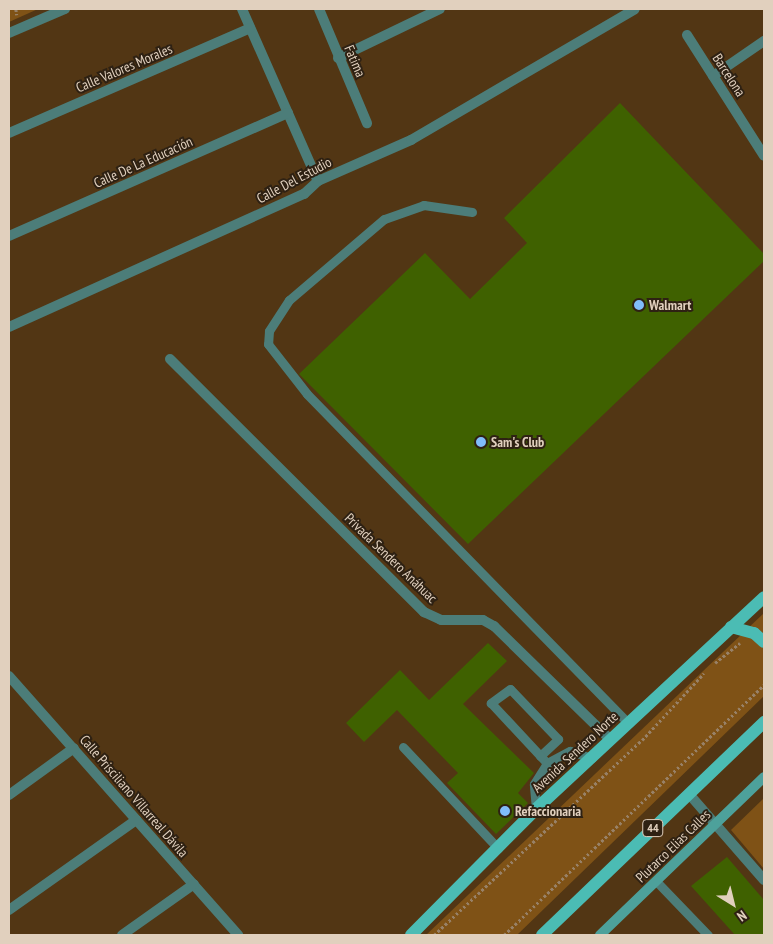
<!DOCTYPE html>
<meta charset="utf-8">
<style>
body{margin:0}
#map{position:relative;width:773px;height:944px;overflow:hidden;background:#523614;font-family:"PT Sans Narrow",sans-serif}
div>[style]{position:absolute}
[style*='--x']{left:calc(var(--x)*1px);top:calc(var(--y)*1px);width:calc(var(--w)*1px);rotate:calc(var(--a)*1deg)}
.green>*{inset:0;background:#7f5216}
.building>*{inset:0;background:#3f6100}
.path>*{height:2.5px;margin-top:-1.25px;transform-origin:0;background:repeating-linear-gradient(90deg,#988167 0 2.5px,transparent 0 5px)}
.lane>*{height:9px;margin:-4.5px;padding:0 4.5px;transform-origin:4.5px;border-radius:4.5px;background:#4c7d79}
.street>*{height:10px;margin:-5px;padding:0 5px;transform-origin:5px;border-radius:5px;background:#4c7d79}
.secondary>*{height:10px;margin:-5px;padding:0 5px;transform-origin:5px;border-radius:5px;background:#4da19b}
.primary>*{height:12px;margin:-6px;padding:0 6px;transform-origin:6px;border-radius:6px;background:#4bbcb4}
.dots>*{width:14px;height:14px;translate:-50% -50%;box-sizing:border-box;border:2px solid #2e2113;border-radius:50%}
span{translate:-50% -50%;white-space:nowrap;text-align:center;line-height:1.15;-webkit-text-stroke:4px #2e2113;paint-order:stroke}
.shield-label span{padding:1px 4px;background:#2e2113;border:1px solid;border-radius:4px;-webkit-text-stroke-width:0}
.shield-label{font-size:12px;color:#e1d0be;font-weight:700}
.street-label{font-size:14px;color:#e1d0be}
.poi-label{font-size:14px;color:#e1d0be;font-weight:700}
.left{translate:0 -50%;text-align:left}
.frame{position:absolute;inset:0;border:10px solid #e1d0be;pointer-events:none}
.north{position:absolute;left:708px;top:879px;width:50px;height:50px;-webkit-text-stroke:4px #2e2113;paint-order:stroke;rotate:144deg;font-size:14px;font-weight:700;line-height:20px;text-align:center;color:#e1d0be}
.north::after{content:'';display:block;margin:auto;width:18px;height:22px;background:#e1d0be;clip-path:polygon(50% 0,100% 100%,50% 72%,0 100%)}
</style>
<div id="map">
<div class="green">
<div style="clip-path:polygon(9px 9px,38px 9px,9px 22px)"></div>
<div style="clip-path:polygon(764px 613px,764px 696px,517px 935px,426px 935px)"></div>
<div style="clip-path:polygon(764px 798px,764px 869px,731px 830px)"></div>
</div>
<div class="building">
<div style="clip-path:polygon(620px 103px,764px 254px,764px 261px,468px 544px,299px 374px,425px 253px,470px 299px,527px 243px,504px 218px)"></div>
<div style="clip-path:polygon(488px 643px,507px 661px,463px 704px,534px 773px,518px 793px,528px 803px,496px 834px,447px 783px,458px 773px,397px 710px,364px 742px,346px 723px,400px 670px,429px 700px)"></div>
<div style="clip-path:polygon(727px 857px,764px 900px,764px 935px,735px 935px,691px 886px)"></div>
</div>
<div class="path">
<div style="--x:16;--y:9;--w:6;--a:81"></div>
<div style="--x:715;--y:663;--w:32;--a:-39"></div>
<div style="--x:434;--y:935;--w:285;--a:-43.2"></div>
<div style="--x:642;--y:740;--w:91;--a:-47.2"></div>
<div style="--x:504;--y:935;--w:361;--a:-43.9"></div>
</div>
<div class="lane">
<div style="--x:472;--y:212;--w:49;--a:-171.7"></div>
<div style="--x:424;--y:205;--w:42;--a:160.7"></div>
<div style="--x:384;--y:219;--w:125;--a:139.5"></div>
<div style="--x:289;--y:300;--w:37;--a:123"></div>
<div style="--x:269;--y:331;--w:13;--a:94"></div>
<div style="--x:268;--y:344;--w:63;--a:52"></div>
<div style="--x:307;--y:394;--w:460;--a:45.7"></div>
<div style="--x:403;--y:747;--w:139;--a:46.8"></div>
<div style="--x:540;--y:756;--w:25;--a:-43"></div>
<div style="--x:558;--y:739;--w:69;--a:-133.8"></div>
<div style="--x:510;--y:689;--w:24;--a:144"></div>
<div style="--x:491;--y:703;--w:82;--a:47"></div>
<div style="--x:536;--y:809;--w:25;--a:-95"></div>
<div style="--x:534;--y:784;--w:25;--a:-58"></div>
<div style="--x:547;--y:763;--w:26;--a:-28"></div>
<div style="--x:570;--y:751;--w:23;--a:18"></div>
<div style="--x:656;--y:881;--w:75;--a:46.1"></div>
</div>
<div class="street">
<div style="--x:242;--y:9;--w:188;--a:66.2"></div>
<div style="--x:319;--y:9;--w:124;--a:67.2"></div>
<div style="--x:9;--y:33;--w:61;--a:-23.2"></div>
<div style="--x:687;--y:35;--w:143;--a:57.5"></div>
<div style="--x:338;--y:58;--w:113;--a:-25.7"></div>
<div style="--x:713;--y:76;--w:62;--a:-34.5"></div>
<div style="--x:9;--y:133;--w:263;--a:-23.5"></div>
<div style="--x:9;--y:236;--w:305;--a:-23.8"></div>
<div style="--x:9;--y:327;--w:324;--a:-24.3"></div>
<div style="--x:304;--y:194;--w:19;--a:-43"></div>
<div style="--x:318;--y:181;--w:102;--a:-23.8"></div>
<div style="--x:411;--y:140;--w:259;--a:-30.3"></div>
<div style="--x:170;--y:359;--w:359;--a:44.9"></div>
<div style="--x:424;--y:612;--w:19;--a:25"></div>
<div style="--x:441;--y:620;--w:42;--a:0"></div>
<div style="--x:483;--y:620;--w:13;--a:29"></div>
<div style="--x:494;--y:626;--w:163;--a:44.3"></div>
<div style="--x:9;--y:676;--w:346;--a:48.5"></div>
<div style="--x:689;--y:794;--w:114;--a:48.9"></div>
<div style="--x:9;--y:795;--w:80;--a:-35.9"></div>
<div style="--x:9;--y:910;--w:156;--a:-35.3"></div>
<div style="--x:122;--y:935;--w:88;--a:-35.3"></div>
</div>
<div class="secondary">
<div style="--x:600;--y:935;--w:228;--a:-43.9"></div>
</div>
<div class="primary">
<div style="--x:731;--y:627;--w:24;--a:15"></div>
<div style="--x:754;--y:633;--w:13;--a:42"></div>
<div style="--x:411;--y:935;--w:177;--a:-45.2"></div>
<div style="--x:536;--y:809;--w:311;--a:-42.9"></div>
<div style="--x:542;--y:935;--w:308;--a:-43.8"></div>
</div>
<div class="dots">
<div style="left:639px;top:305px;background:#80bdfa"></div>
<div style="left:481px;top:442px;background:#80bdfa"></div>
<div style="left:505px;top:811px;background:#80bdfa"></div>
</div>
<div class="shield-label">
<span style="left:653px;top:828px">44</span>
</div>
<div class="street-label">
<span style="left:355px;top:61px;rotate:67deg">Fatima</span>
<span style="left:124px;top:68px;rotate:-23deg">Calle Valores Morales</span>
<span style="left:729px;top:75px;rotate:57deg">Barcelona</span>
<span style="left:143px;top:162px;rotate:-24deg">Calle De La Educación</span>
<span style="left:294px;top:180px;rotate:-28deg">Calle Del Estudio</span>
<span style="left:391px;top:558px;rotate:44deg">Privada Sendero Anáhuac</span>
<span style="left:575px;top:752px;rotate:-43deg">Avenida Sendero Norte</span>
<span style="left:134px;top:796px;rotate:49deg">Calle Prisciliano Villarreal Dávila</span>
<span style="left:673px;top:846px;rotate:-44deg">Plutarco Elias Calles</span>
</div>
<div class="poi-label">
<span class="left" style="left:649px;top:305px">Walmart</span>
<span class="left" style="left:491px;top:442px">Sam's Club</span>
<span class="left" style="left:515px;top:811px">Refaccionaria</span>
</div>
<div class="frame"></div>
<div class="north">N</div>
</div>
